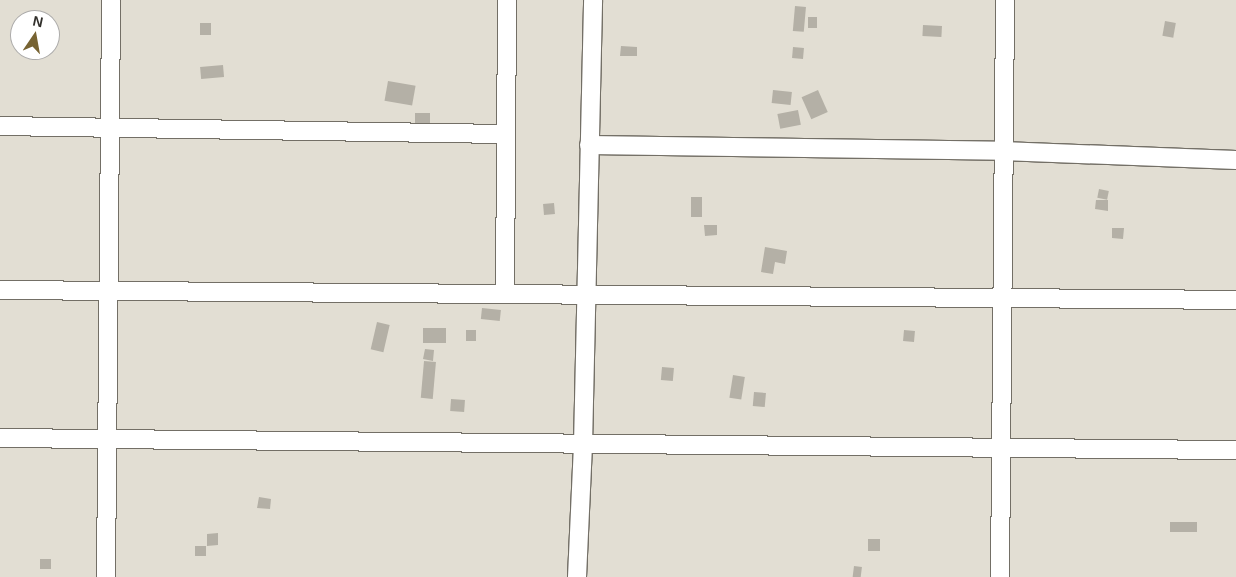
<!DOCTYPE html>
<style>
body{margin:0}
#map{position:relative;width:1236px;height:577px;overflow:hidden;background:#e2ded3;font-family:Arial,sans-serif}
div>[style]{position:absolute}
[style*='--x']{left:calc(var(--x)*1px);top:calc(var(--y)*1px);width:calc(var(--w)*1px);rotate:calc(var(--a)*1deg)}
.building>*{inset:0;background:#b4b0a6;transform-origin:0 0}
.roads{filter:drop-shadow(1px 0 #736f66) drop-shadow(-1px 0 #736f66) drop-shadow(0 1px #736f66) drop-shadow(0 -1px #736f66)}
.minor>*{height:18px;margin:-9px;padding:0 9px;transform-origin:9px;border-radius:9px;background:#fff}
span{translate:-50% -50%;white-space:nowrap;text-align:center;line-height:1.15;-webkit-text-stroke:4.5px #fff;paint-order:stroke}
.north{position:absolute;left:10px;top:10px;width:50px;height:50px;box-sizing:border-box;background:#fff;border:1px solid #adacab;border-radius:50%;rotate:12deg;font-size:14px;font-weight:700;line-height:20px;text-align:center;color:#32302c}
.north::after{content:'';display:block;margin:auto;width:18px;height:22px;background:#776332;clip-path:polygon(50% 0,100% 100%,50% 72%,0 100%)}
</style>
<div id="map">
<div class="building">
<div style="left:795px;top:6px;width:11px;height:25px;rotate:5deg"></div>
<div style="left:808px;top:17px;width:9px;height:11px"></div>
<div style="left:1165px;top:21px;width:11px;height:15px;rotate:10deg"></div>
<div style="left:200px;top:23px;width:11px;height:12px"></div>
<div style="left:923px;top:25px;width:19px;height:11px;rotate:3deg"></div>
<div style="clip-path:polygon(621px 46px,637px 47px,637px 56px,620px 56px)"></div>
<div style="left:793px;top:47px;width:11px;height:11px;rotate:5deg"></div>
<div style="left:223px;top:65px;width:12px;height:23px;rotate:85deg"></div>
<div style="left:388px;top:81px;width:28px;height:20px;rotate:10deg"></div>
<div style="left:773px;top:90px;width:19px;height:13px;rotate:6deg"></div>
<div style="left:818px;top:90px;width:24px;height:18px;rotate:66deg"></div>
<div style="left:798px;top:110px;width:15px;height:21px;rotate:79deg"></div>
<div style="left:415px;top:113px;width:15px;height:11px"></div>
<div style="left:1099px;top:189px;width:10px;height:9px;rotate:11deg"></div>
<div style="left:691px;top:197px;width:11px;height:20px"></div>
<div style="clip-path:polygon(1096px 200px,1108px 200px,1108px 211px,1095px 209px)"></div>
<div style="left:554px;top:203px;width:11px;height:11px;rotate:85deg"></div>
<div style="clip-path:polygon(704px 225px,717px 225px,717px 235px,705px 236px)"></div>
<div style="clip-path:polygon(1112px 228px,1124px 228px,1123px 239px,1112px 238px)"></div>
<div style="clip-path:polygon(765px 247px,787px 251px,785px 264px,775px 262px,773px 274px,761px 272px)"></div>
<div style="left:482px;top:308px;width:19px;height:11px;rotate:6deg"></div>
<div style="left:377px;top:322px;width:13px;height:28px;rotate:13deg"></div>
<div style="left:423px;top:328px;width:23px;height:15px"></div>
<div style="left:476px;top:330px;width:11px;height:10px;rotate:90deg"></div>
<div style="left:904px;top:330px;width:11px;height:11px;rotate:5deg"></div>
<div style="clip-path:polygon(425px 349px,434px 350px,433px 361px,423px 359px)"></div>
<div style="left:424px;top:361px;width:12px;height:37px;rotate:5deg"></div>
<div style="left:662px;top:367px;width:12px;height:13px;rotate:5deg"></div>
<div style="left:733px;top:375px;width:12px;height:23px;rotate:9deg"></div>
<div style="left:754px;top:392px;width:12px;height:14px;rotate:5deg"></div>
<div style="left:451px;top:399px;width:14px;height:12px;rotate:4deg"></div>
<div style="clip-path:polygon(259px 497px,271px 499px,270px 509px,257px 508px)"></div>
<div style="left:1170px;top:522px;width:27px;height:10px"></div>
<div style="clip-path:polygon(218px 533px,218px 545px,207px 546px,207px 534px)"></div>
<div style="left:880px;top:539px;width:12px;height:12px;rotate:90deg"></div>
<div style="left:195px;top:546px;width:11px;height:10px"></div>
<div style="left:40px;top:559px;width:11px;height:10px"></div>
<div style="left:854px;top:566px;width:8px;height:11px;rotate:7deg"></div>
</div>
<div class="roads">
<div class="minor">
<div style="--x:0;--y:126;--w:505;--a:0.91"></div>
<div style="--x:589;--y:145;--w:413;--a:0.8"></div>
<div style="--x:1002;--y:151;--w:234;--a:2.2"></div>
<div style="--x:0;--y:290;--w:1236;--a:0.46"></div>
<div style="--x:505;--y:293;--w:293;--a:-89.6"></div>
<div style="--x:0;--y:438;--w:1236;--a:0.56"></div>
<div style="--x:106;--y:577;--w:577;--a:-89.5"></div>
<div style="--x:577;--y:577;--w:132;--a:-87.4"></div>
<div style="--x:583;--y:445;--w:445;--a:-88.7"></div>
<div style="--x:1000;--y:577;--w:577;--a:-89.5"></div>
</div>
</div>
<div class="north">N</div>
</div>
